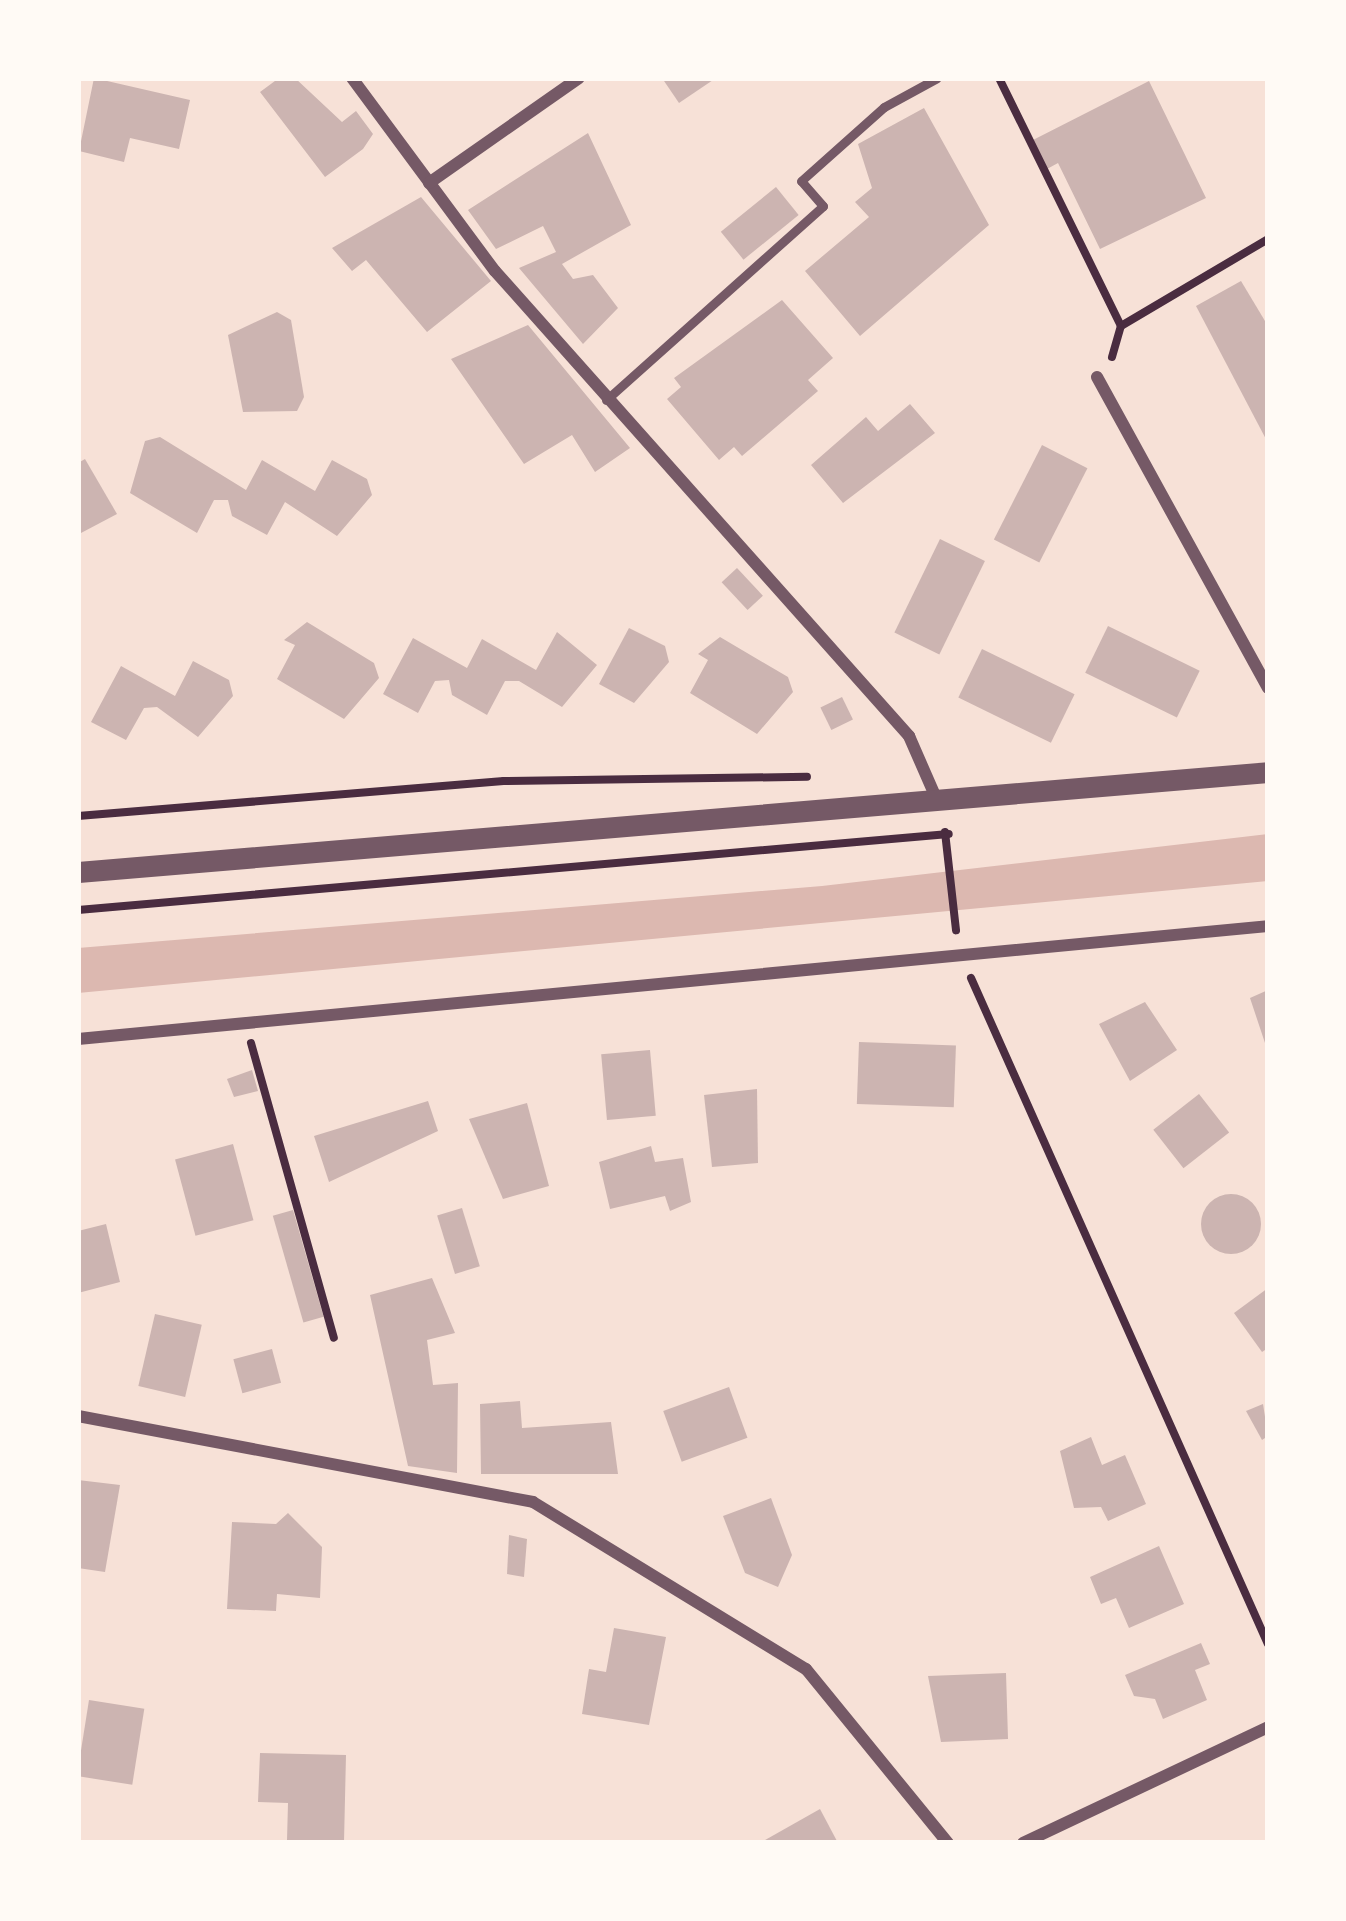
<!DOCTYPE html>
<style>
body{margin:0}
#map{position:relative;width:1346px;height:1921px;overflow:hidden;background:#f7e1d7;font-family:Poppins,sans-serif}
div>[style]{position:absolute}
[style*='--x']{left:calc(var(--x)*1px);top:calc(var(--y)*1px);width:calc(var(--w)*1px);rotate:calc(var(--a)*1deg)}
.water>*{inset:0;background:#dcb8b0}
.building>*{inset:0;background:#ccb4b1;transform-origin:0 0}
.round{border-radius:50%}
.path>*{height:8px;margin:-4px;padding:0 4px;transform-origin:4px;border-radius:4px;background:#4a2c40}
.service>*{height:9px;margin:-4.5px;padding:0 4.5px;transform-origin:4.5px;border-radius:4.5px;background:#755966}
.minor>*{height:12px;margin:-6px;padding:0 6px;transform-origin:6px;border-radius:6px;background:#755966}
.tertiary>*{height:21px;margin:-10.5px;padding:0 10.5px;transform-origin:10.5px;border-radius:10.5px;background:#755966}
span{translate:-50% -50%;white-space:nowrap;text-align:center;line-height:1.15;-webkit-text-stroke:9px #fffaf5;paint-order:stroke}
.frame{position:absolute;inset:0;border:81px solid #fffaf5;pointer-events:none}
</style>
<div id="map">
<div class="water">
<div style="clip-path:polygon(1268px 834px,1268px 881px,78px 993px,78px 948px,822px 886px)"></div>
</div>
<div class="building">
<div style="clip-path:polygon(94px 78px,190px 100px,179px 149px,130px 138px,124px 162px,79px 151px)"></div>
<div style="clip-path:polygon(279px 78px,295px 78px,342px 122px,356px 111px,373px 134px,363px 149px,325px 177px,260px 92px)"></div>
<div style="clip-path:polygon(662px 78px,716px 78px,679px 103px)"></div>
<div style="clip-path:polygon(1149px 81px,1206px 198px,1100px 249px,1058px 163px,1047px 169px,1033px 140px)"></div>
<div style="clip-path:polygon(924px 108px,989px 225px,860px 336px,805px 271px,869px 217px,855px 202px,872px 188px,858px 144px)"></div>
<div style="clip-path:polygon(588px 133px,631px 225px,562px 264px,573px 279px,593px 275px,618px 308px,583px 344px,519px 268px,556px 252px,543px 226px,496px 249px,468px 210px)"></div>
<div style="left:776px;top:187px;width:36px;height:71px;rotate:51deg"></div>
<div style="clip-path:polygon(421px 197px,491px 281px,427px 332px,366px 260px,352px 271px,332px 248px)"></div>
<div style="clip-path:polygon(1241px 281px,1268px 326px,1268px 443px,1196px 306px)"></div>
<div style="clip-path:polygon(782px 300px,833px 358px,808px 380px,818px 391px,742px 456px,734px 447px,719px 460px,667px 399px,681px 387px,674px 378px)"></div>
<div style="clip-path:polygon(277px 312px,291px 320px,304px 397px,297px 411px,243px 412px,228px 335px)"></div>
<div style="clip-path:polygon(528px 325px,630px 448px,595px 472px,572px 435px,524px 464px,451px 359px)"></div>
<div style="clip-path:polygon(910px 404px,935px 433px,843px 503px,811px 465px,866px 417px,878px 431px)"></div>
<div style="clip-path:polygon(160px 437px,246px 490px,262px 460px,315px 491px,332px 460px,367px 479px,372px 495px,337px 536px,285px 502px,267px 535px,232px 516px,228px 500px,214px 500px,197px 533px,130px 493px,145px 441px)"></div>
<div style="left:1042px;top:445px;width:51px;height:106px;rotate:27deg"></div>
<div style="clip-path:polygon(85px 459px,117px 514px,81px 533px,78px 463px)"></div>
<div style="left:940px;top:539px;width:50px;height:104px;rotate:26deg"></div>
<div style="left:737px;top:568px;width:38px;height:21px;rotate:47deg"></div>
<div style="clip-path:polygon(307px 622px,374px 663px,379px 678px,344px 719px,277px 679px,295px 645px,284px 640px)"></div>
<div style="left:1108px;top:626px;width:102px;height:52px;rotate:26deg"></div>
<div style="clip-path:polygon(629px 628px,665px 646px,669px 662px,634px 703px,599px 684px)"></div>
<div style="clip-path:polygon(557px 632px,597px 665px,562px 707px,519px 681px,505px 681px,487px 715px,452px 695px,449px 680px,435px 681px,418px 713px,383px 694px,413px 638px,467px 668px,482px 639px,536px 670px)"></div>
<div style="clip-path:polygon(720px 637px,788px 677px,793px 692px,757px 734px,690px 693px,708px 660px,698px 654px)"></div>
<div style="left:982px;top:649px;width:103px;height:54px;rotate:26deg"></div>
<div style="clip-path:polygon(193px 661px,229px 680px,233px 696px,198px 737px,157px 707px,144px 708px,126px 740px,91px 722px,121px 666px,175px 696px)"></div>
<div style="left:842px;top:697px;width:25px;height:24px;rotate:64deg"></div>
<div style="clip-path:polygon(1268px 990px,1268px 1052px,1250px 998px)"></div>
<div style="clip-path:polygon(1145px 1002px,1177px 1050px,1130px 1081px,1099px 1024px)"></div>
<div style="left:859px;top:1042px;width:97px;height:62px;rotate:2deg"></div>
<div style="left:650px;top:1050px;width:66px;height:49px;rotate:85deg"></div>
<div style="clip-path:polygon(252px 1070px,258px 1091px,234px 1097px,227px 1079px)"></div>
<div style="clip-path:polygon(757px 1089px,758px 1163px,712px 1167px,704px 1095px)"></div>
<div style="left:1199px;top:1094px;width:49px;height:58px;rotate:52deg"></div>
<div style="clip-path:polygon(428px 1101px,438px 1131px,329px 1182px,314px 1136px)"></div>
<div style="clip-path:polygon(527px 1103px,549px 1186px,503px 1199px,469px 1119px)"></div>
<div style="left:233px;top:1144px;width:79px;height:60px;rotate:75deg"></div>
<div style="clip-path:polygon(651px 1146px,655px 1162px,683px 1158px,691px 1202px,670px 1211px,665px 1196px,610px 1209px,599px 1162px)"></div>
<div class="round" style="left:1201px;top:1194px;width:60px;height:60px"></div>
<div style="left:462px;top:1208px;width:61px;height:26px;rotate:73deg"></div>
<div style="left:293px;top:1210px;width:111px;height:21px;rotate:74deg"></div>
<div style="clip-path:polygon(106px 1224px,120px 1282px,78px 1293px,78px 1231px)"></div>
<div style="clip-path:polygon(432px 1278px,455px 1333px,427px 1340px,433px 1385px,458px 1383px,457px 1473px,408px 1466px,370px 1295px)"></div>
<div style="clip-path:polygon(1268px 1288px,1268px 1348px,1262px 1352px,1234px 1313px)"></div>
<div style="left:155px;top:1314px;width:48px;height:74px;rotate:13deg"></div>
<div style="left:272px;top:1349px;width:35px;height:40px;rotate:75deg"></div>
<div style="left:729px;top:1387px;width:54px;height:70px;rotate:70deg"></div>
<div style="clip-path:polygon(520px 1401px,522px 1428px,611px 1422px,618px 1474px,481px 1474px,480px 1404px)"></div>
<div style="clip-path:polygon(1263px 1404px,1268px 1436px,1262px 1440px,1246px 1411px)"></div>
<div style="clip-path:polygon(1091px 1437px,1102px 1465px,1125px 1455px,1146px 1504px,1108px 1521px,1101px 1507px,1074px 1508px,1060px 1451px)"></div>
<div style="clip-path:polygon(78px 1480px,120px 1485px,105px 1572px,78px 1568px)"></div>
<div style="clip-path:polygon(771px 1498px,792px 1555px,778px 1587px,745px 1573px,723px 1516px)"></div>
<div style="clip-path:polygon(288px 1513px,322px 1547px,320px 1598px,277px 1594px,276px 1611px,227px 1609px,232px 1522px,276px 1524px)"></div>
<div style="clip-path:polygon(509px 1535px,527px 1539px,524px 1577px,507px 1574px)"></div>
<div style="clip-path:polygon(1159px 1546px,1184px 1604px,1129px 1628px,1116px 1598px,1101px 1604px,1090px 1577px)"></div>
<div style="clip-path:polygon(614px 1628px,666px 1637px,649px 1725px,582px 1714px,589px 1669px,606px 1672px)"></div>
<div style="clip-path:polygon(1201px 1643px,1210px 1664px,1195px 1670px,1207px 1700px,1163px 1719px,1155px 1699px,1134px 1696px,1125px 1675px)"></div>
<div style="clip-path:polygon(1006px 1673px,1008px 1739px,941px 1742px,928px 1676px)"></div>
<div style="left:89px;top:1700px;width:56px;height:77px;rotate:9deg"></div>
<div style="clip-path:polygon(260px 1753px,346px 1755px,344px 1842px,287px 1840px,288px 1803px,258px 1802px)"></div>
<div style="clip-path:polygon(820px 1809px,838px 1843px,760px 1843px)"></div>
</div>
<div class="path">
<div style="--x:999;--y:78;--w:276;--a:63.8"></div>
<div style="--x:1112;--y:357;--w:32;--a:-74"></div>
<div style="--x:1121;--y:326;--w:171;--a:-30.6"></div>
<div style="--x:78;--y:816;--w:427;--a:-4.7"></div>
<div style="--x:504;--y:781;--w:303;--a:-0.8"></div>
<div style="--x:945;--y:832;--w:99;--a:83.6"></div>
<div style="--x:78;--y:910;--w:874;--a:-4.99"></div>
<div style="--x:971;--y:978;--w:729;--a:65.97"></div>
<div style="--x:251;--y:1043;--w:306;--a:74.3"></div>
</div>
<div class="service">
<div style="--x:606;--y:400;--w:291;--a:-41.8"></div>
<div style="--x:823;--y:206;--w:33;--a:-131"></div>
<div style="--x:801;--y:181;--w:111;--a:-41.7"></div>
<div style="--x:884;--y:107;--w:60;--a:-28.7"></div>
</div>
<div class="minor">
<div style="--x:352;--y:78;--w:240;--a:53.5"></div>
<div style="--x:495;--y:271;--w:623;--a:48.32"></div>
<div style="--x:909;--y:736;--w:70;--a:66.4"></div>
<div style="--x:429;--y:183;--w:183;--a:-35"></div>
<div style="--x:1097;--y:377;--w:355;--a:61.2"></div>
<div style="--x:78;--y:1039;--w:1195;--a:-5.42"></div>
<div style="--x:78;--y:1416;--w:463;--a:10.7"></div>
<div style="--x:533;--y:1502;--w:320;--a:31.5"></div>
<div style="--x:806;--y:1669;--w:225;--a:50.8"></div>
<div style="--x:1023;--y:1843;--w:271;--a:-25.3"></div>
</div>
<div class="tertiary">
<div style="--x:78;--y:872;--w:1194;--a:-4.8"></div>
</div>
<div class="frame"></div>
</div>
